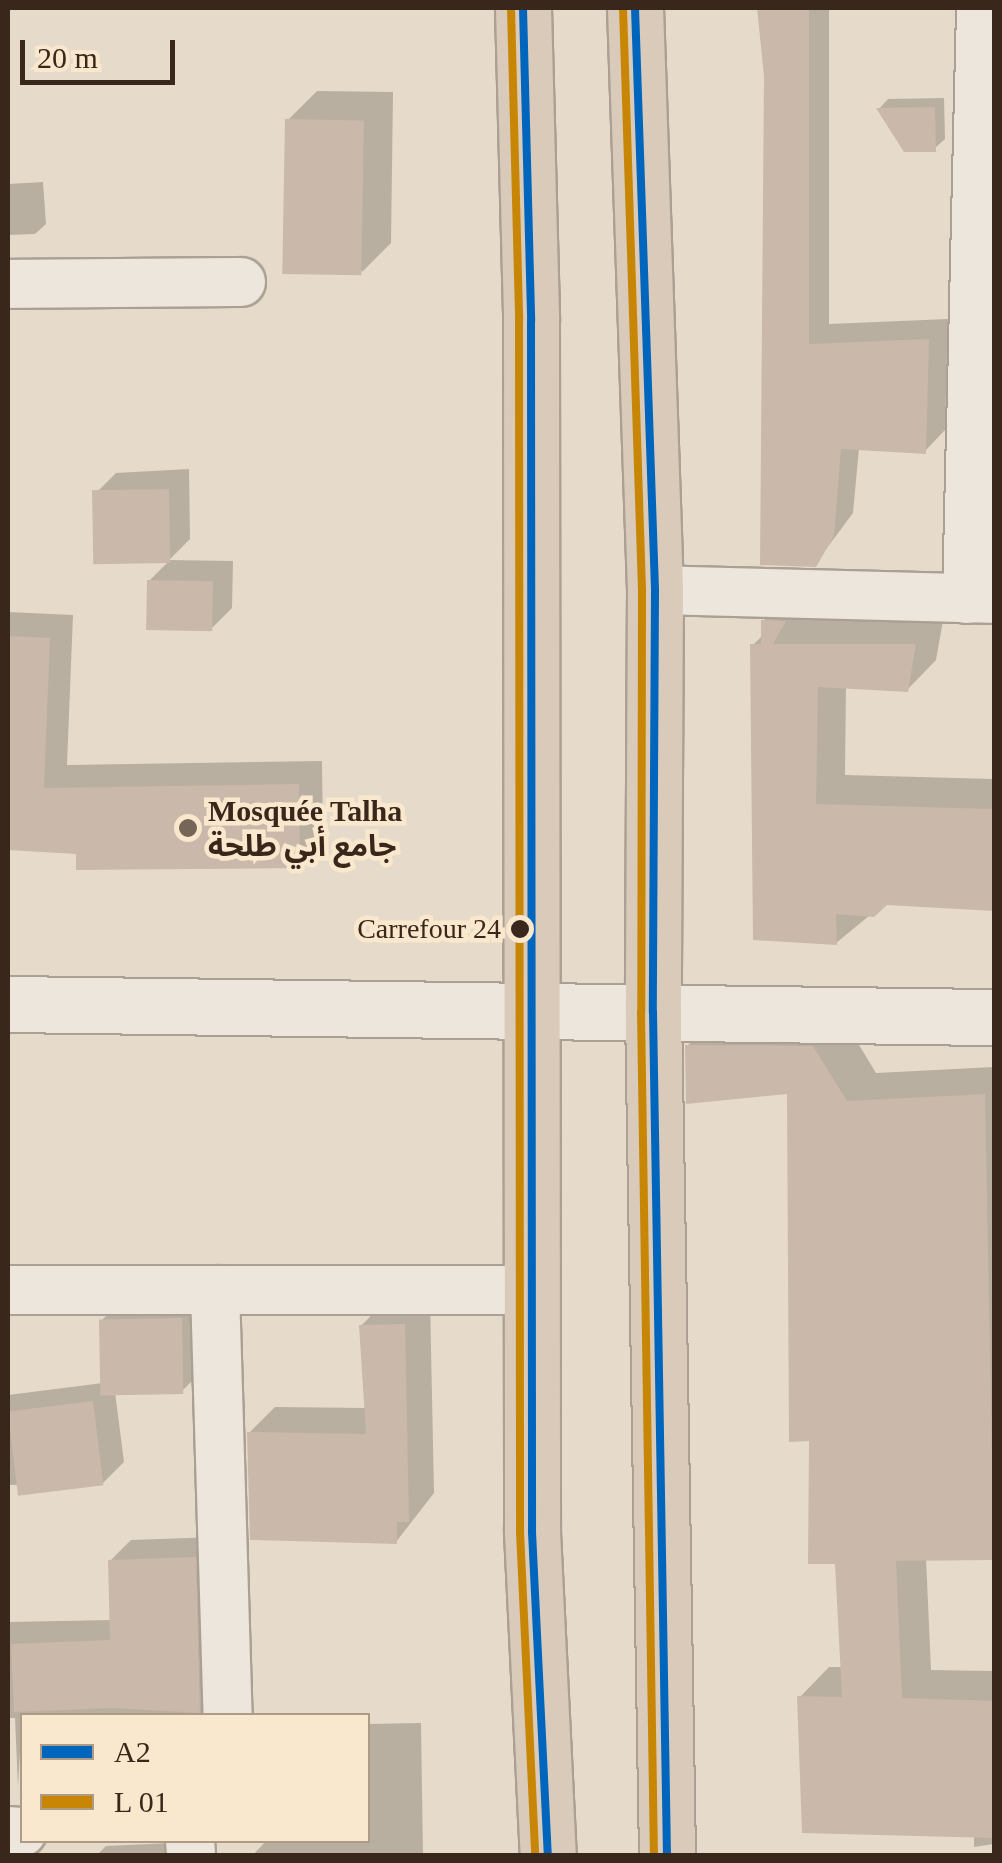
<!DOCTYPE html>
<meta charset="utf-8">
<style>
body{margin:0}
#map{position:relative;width:1002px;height:1863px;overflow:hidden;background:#e6dbca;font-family:"Times New Roman","Noto Sans Arabic",serif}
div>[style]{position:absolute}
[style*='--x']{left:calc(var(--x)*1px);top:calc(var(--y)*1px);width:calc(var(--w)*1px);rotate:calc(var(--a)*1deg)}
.shadow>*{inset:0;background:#0003}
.building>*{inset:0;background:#cab8aa;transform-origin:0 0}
.roads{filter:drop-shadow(2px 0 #aba093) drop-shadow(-2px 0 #aba093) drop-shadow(0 2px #aba093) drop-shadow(0 -2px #aba093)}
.street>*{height:48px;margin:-24px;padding:0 24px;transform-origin:24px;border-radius:24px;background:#ede6dc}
.secondary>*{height:55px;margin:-27.5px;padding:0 27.5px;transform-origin:27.5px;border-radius:27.5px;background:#ede6dc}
.highway>*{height:55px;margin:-27.5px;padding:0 27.5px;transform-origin:27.5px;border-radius:27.5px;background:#d9caba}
.bus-1>*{height:8px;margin:-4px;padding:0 4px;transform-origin:4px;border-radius:4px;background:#0065bd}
.bus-2>*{height:8px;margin:-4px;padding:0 4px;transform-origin:4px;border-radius:4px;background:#c88607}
.dots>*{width:28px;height:28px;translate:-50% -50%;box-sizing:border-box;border:5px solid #f9e8cd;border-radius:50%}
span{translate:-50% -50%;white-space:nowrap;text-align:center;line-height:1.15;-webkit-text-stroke:9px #f9e8cd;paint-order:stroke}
.bus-label{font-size:28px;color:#3a271b}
.right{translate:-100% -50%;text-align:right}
.poi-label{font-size:30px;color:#3a271b;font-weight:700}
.left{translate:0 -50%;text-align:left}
.frame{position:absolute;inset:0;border:10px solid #3a271b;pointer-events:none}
.legend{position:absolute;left:20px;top:1713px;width:350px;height:130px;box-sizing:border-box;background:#f9e8cd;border:2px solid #ad9b86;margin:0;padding:12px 18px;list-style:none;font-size:30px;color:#3a271b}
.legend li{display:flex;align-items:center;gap:20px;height:50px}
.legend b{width:50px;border:2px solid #ad9b86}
.scale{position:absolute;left:20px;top:40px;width:155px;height:45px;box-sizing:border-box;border:5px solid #3a271b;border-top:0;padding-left:12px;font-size:30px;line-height:35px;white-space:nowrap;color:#3a271b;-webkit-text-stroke:8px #f9e8cd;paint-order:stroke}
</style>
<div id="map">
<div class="shadow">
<div style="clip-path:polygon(760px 8px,829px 8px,829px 324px,948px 319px,945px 430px,925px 451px,859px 448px,853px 513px,815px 564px)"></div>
<div style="clip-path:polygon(317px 91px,393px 92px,391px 243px,362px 272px,288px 120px)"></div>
<div style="clip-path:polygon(944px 98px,945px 139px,934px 149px,879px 109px,888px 99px)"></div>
<div style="clip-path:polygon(43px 182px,46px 224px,35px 234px,8px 235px,8px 184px)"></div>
<div style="clip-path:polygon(189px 469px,190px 539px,169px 560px,95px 494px,116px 473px)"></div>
<div style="clip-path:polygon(170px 560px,233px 561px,232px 608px,211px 629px,149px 581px)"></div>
<div style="clip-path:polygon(793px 592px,944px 615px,936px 660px,907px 690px,846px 686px,845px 775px,994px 779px,994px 909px,886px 902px,836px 943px,753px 645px,764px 634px,763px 621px)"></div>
<div style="clip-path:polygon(8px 612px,73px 615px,67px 765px,322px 761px,323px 841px,299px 865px,8px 847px)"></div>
<div style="clip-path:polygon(717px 1017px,842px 1017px,876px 1073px,994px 1067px,994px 1558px,926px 1558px,931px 1670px,994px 1671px,994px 1844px,974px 1847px,974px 1835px,800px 1697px,829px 1667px,842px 1667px,837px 1562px,811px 1439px,790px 1092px,687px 1046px)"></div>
<div style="clip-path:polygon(202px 1298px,203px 1370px,182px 1391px,115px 1392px,124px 1462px,103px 1483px,8px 1485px,8px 1395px,103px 1383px,102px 1320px,123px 1299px)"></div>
<div style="clip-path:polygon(387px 1299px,430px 1299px,434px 1493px,396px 1542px,249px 1433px,275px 1407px,367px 1408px,361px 1326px)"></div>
<div style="clip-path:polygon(216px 1537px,232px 1716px,22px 1716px,18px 1787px,15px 1718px,8px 1718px,8px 1622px,112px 1620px,110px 1561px,131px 1540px)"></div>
<div style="clip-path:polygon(421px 1723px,423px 1856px,252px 1856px,267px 1840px,368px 1840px,368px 1724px)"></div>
<div style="clip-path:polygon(171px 1843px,171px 1856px,96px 1856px,106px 1846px)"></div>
</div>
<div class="building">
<div style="clip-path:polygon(757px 8px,809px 8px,809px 344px,929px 339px,926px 454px,841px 449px,834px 536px,816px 567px,760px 565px,764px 76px)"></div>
<div style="clip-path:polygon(935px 107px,936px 152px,904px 152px,876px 108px)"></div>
<div style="left:285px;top:119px;width:79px;height:155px;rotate:1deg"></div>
<div style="left:169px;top:489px;width:74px;height:77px;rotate:89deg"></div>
<div style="left:147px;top:580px;width:66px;height:50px;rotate:1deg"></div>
<div style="clip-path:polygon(761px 620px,786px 621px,773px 644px,916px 644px,908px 692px,818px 687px,816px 804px,994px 809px,994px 911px,887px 905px,874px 917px,836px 914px,837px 945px,753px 940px,750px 644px,761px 644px)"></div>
<div style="clip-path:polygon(8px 636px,50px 638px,44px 788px,299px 784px,300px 868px,76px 870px,76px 854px,8px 850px)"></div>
<div style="clip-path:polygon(685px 1045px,813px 1046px,847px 1101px,985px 1094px,994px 1560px,896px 1561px,902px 1698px,994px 1701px,994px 1838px,802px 1833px,797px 1696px,842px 1697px,835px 1564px,808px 1564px,809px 1441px,789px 1442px,787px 1094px,686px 1104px)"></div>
<div style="left:182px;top:1318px;width:76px;height:83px;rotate:89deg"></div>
<div style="clip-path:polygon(405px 1324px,409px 1522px,397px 1522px,397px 1544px,250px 1540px,247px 1432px,366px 1434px,359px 1325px)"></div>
<div style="left:93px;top:1401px;width:85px;height:86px;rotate:83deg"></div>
<div style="clip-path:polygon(196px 1557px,200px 1713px,113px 1708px,14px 1712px,11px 1644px,110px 1640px,108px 1560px)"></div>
</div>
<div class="roads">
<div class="street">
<div style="--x:8;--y:284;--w:233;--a:-0.5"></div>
<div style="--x:655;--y:590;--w:339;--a:1.5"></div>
<div style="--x:967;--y:599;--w:591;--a:-88.64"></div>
<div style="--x:8;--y:1290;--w:522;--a:0"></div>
<div style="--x:215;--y:1290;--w:426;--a:88.3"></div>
<div style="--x:8;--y:1831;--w:14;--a:4"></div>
<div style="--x:190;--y:1840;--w:16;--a:86"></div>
</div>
<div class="secondary">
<div style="--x:8;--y:1004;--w:986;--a:0.76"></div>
</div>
<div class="highway">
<div style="--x:523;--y:8;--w:313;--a:88.5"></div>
<div style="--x:531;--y:321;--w:1211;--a:89.95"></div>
<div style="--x:532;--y:1532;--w:324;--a:87.2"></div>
<div style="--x:635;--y:8;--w:582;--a:88.03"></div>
<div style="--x:655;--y:590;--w:422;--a:90.3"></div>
<div style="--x:653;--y:1012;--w:844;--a:89.05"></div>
</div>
</div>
<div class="bus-1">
<div style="--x:523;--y:8;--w:313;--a:88.5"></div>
<div style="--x:531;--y:321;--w:1211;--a:89.95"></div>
<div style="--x:532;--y:1532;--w:324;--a:87.2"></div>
<div style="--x:635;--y:8;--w:582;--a:88.03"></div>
<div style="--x:655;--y:590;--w:422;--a:90.3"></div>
<div style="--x:653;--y:1012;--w:844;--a:89.05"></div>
</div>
<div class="bus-2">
<div style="--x:511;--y:8;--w:313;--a:88.5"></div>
<div style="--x:519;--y:321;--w:1211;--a:89.95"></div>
<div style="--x:520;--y:1532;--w:324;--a:87.3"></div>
<div style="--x:623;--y:8;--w:582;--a:88.13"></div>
<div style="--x:642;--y:590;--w:422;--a:90.1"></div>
<div style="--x:641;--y:1012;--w:844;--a:89.12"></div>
</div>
<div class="dots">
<div style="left:188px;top:828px;background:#766658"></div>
<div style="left:520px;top:929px;background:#3a271b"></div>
</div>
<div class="bus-label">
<span class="right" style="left:501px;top:929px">Carrefour 24</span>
</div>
<div class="poi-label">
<span class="left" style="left:208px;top:828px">Mosquée Talha<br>جامع أبي طلحة</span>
</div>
<div class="frame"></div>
<ul class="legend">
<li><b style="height:12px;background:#0065bd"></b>A2</li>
<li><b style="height:12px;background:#c88607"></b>L 01</li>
</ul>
<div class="scale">20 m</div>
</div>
